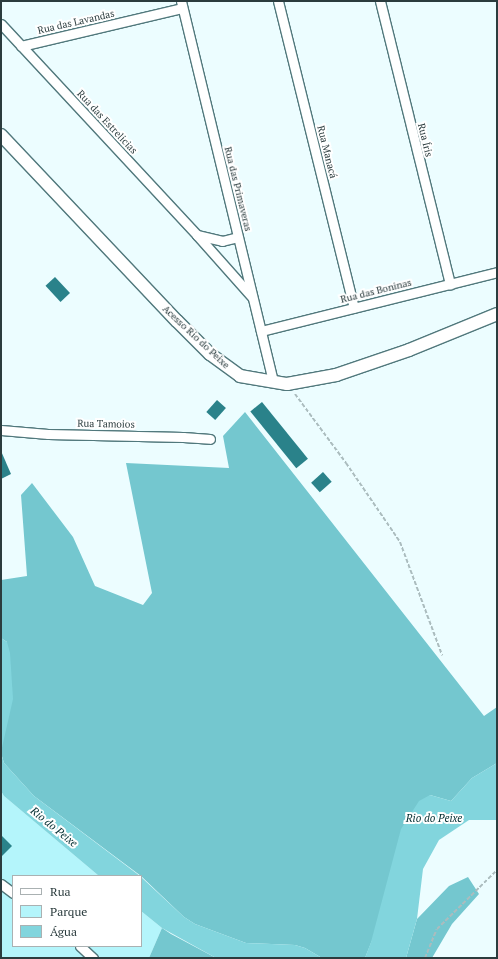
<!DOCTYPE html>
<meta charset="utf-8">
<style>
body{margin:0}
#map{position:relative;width:498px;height:959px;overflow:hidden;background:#ecfdff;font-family:"PT Serif",serif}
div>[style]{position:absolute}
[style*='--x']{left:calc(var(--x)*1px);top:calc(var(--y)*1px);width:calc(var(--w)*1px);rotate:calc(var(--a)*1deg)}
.green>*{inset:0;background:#b4f5fb}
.forest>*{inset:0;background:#74c7cf}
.water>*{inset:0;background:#82d5dd}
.building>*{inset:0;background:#2a828a;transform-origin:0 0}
.path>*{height:2px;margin-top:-1px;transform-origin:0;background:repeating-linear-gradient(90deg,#abbcbe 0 4px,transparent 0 6px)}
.roads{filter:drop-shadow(1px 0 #51787c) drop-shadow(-1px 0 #51787c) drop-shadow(0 1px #51787c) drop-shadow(0 -1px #51787c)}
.minor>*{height:9px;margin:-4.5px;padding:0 4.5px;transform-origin:4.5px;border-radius:4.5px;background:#fff}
.tertiary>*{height:12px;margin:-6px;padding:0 6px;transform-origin:6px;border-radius:6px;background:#fff}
span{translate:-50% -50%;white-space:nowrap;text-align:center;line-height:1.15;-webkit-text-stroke:4px #fff;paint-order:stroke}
.street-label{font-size:10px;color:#2b3c3e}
.water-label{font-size:11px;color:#053033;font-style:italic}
.frame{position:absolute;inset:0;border:2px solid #2b3c3e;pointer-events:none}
.legend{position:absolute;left:12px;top:875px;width:130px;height:72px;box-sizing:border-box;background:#fff;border:1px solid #aab1b2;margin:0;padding:5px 7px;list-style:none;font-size:12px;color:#2b3c3e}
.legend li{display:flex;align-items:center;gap:8px;height:20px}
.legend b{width:20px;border:1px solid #aab1b2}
</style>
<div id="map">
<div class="green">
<div style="clip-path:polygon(1px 791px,4px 796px,99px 876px,13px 876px,13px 946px,141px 946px,141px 911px,162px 928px,149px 958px,1px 958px)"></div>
</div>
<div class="forest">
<div style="clip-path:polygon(245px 412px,484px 716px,497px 707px,497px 763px,472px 778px,451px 801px,430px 795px,365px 958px,322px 958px,305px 948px,295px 945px,246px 943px,195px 924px,184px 917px,141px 876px,34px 796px,4px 763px,1px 753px,7px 642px,1px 638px,1px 580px,27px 576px,21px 495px,32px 483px,73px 537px,95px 586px,143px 605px,152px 593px,126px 463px,229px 468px,223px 436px)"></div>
<div style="clip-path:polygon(468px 877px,479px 894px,452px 924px,432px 958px,406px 958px,417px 919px,449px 886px)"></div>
<div style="clip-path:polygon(162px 928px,171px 934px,216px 958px,149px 958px)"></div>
</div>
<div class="water">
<div style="clip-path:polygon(1px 638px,7px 642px,10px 653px,13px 699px,1px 752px)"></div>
<div style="clip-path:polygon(1px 753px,4px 763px,34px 796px,140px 876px,99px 876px,4px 796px,1px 791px)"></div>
<div style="clip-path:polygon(497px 763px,497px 819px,496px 820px,469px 820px,439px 840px,423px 869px,417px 919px,406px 958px,365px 958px,371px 942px,401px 829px,419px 801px,430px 795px,451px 801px,472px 778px)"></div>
<div style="clip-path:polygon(141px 877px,184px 917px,195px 924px,246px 943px,295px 945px,305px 948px,322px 958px,216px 958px,162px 928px,141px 911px)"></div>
</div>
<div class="building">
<div style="left:55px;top:277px;width:22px;height:13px;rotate:47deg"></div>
<div style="left:217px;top:400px;width:12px;height:16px;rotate:42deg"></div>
<div style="left:262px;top:402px;width:73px;height:15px;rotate:51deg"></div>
<div style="clip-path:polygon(1px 451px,11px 474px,1px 479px)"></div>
<div style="left:323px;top:472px;width:13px;height:16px;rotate:48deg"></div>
<div style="clip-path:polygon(1px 835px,12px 846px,1px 857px)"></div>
</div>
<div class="path">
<div style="--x:295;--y:394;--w:86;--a:53.5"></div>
<div style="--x:346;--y:463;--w:96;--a:55.6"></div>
<div style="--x:400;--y:542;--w:121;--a:69.6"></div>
<div style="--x:425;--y:958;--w:31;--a:-68"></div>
<div style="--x:437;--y:929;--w:84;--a:-44.5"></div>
</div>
<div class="roads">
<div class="minor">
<div style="--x:181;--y:1;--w:392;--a:76.4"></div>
<div style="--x:278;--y:1;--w:316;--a:76.1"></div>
<div style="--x:380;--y:1;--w:292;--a:76.1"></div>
<div style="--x:1;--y:24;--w:288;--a:47.1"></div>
<div style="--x:197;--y:235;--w:83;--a:48.4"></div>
<div style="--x:21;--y:46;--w:165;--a:-13.3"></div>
<div style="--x:197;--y:235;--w:26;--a:13"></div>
<div style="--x:222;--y:241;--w:16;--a:-14"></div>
<div style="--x:261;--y:331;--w:243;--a:-14"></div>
<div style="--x:1;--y:430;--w:47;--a:4.9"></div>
<div style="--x:48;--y:434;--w:135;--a:1.3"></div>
<div style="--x:183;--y:437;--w:27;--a:4"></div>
<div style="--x:1;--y:884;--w:15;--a:37"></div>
<div style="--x:80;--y:946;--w:18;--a:43"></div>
</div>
<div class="tertiary">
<div style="--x:1;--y:135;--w:256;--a:46.6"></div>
<div style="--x:177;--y:321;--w:47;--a:45"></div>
<div style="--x:210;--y:354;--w:37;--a:36"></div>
<div style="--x:240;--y:376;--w:48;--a:9.7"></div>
<div style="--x:287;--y:384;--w:50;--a:-10.4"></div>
<div style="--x:336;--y:375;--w:77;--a:-18.9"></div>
<div style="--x:409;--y:350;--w:95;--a:-22.2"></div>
</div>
</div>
<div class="street-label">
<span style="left:76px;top:22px;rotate:-13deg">Rua das Lavandas</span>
<span style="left:107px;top:122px;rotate:47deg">Rua das Estrelicias</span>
<span style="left:425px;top:140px;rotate:76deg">Rua Íris</span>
<span style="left:327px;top:152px;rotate:76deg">Rua Manacá</span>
<span style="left:238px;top:189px;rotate:76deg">Rua das Primaveras</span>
<span style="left:376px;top:291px;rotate:-14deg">Rua das Boninas</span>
<span style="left:196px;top:337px;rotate:43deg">Acesso Rio do Peixe</span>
<span style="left:106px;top:424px;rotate:1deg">Rua Tamoios</span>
</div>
<div class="water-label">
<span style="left:434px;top:818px">Rio do Peixe</span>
<span style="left:54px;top:827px;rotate:39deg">Rio do Peixe</span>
</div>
<div class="frame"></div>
<ul class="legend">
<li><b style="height:5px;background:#fff"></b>Rua</li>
<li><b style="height:11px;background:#b4f5fb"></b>Parque</li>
<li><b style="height:11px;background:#82d5dd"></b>Água</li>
</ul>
</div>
